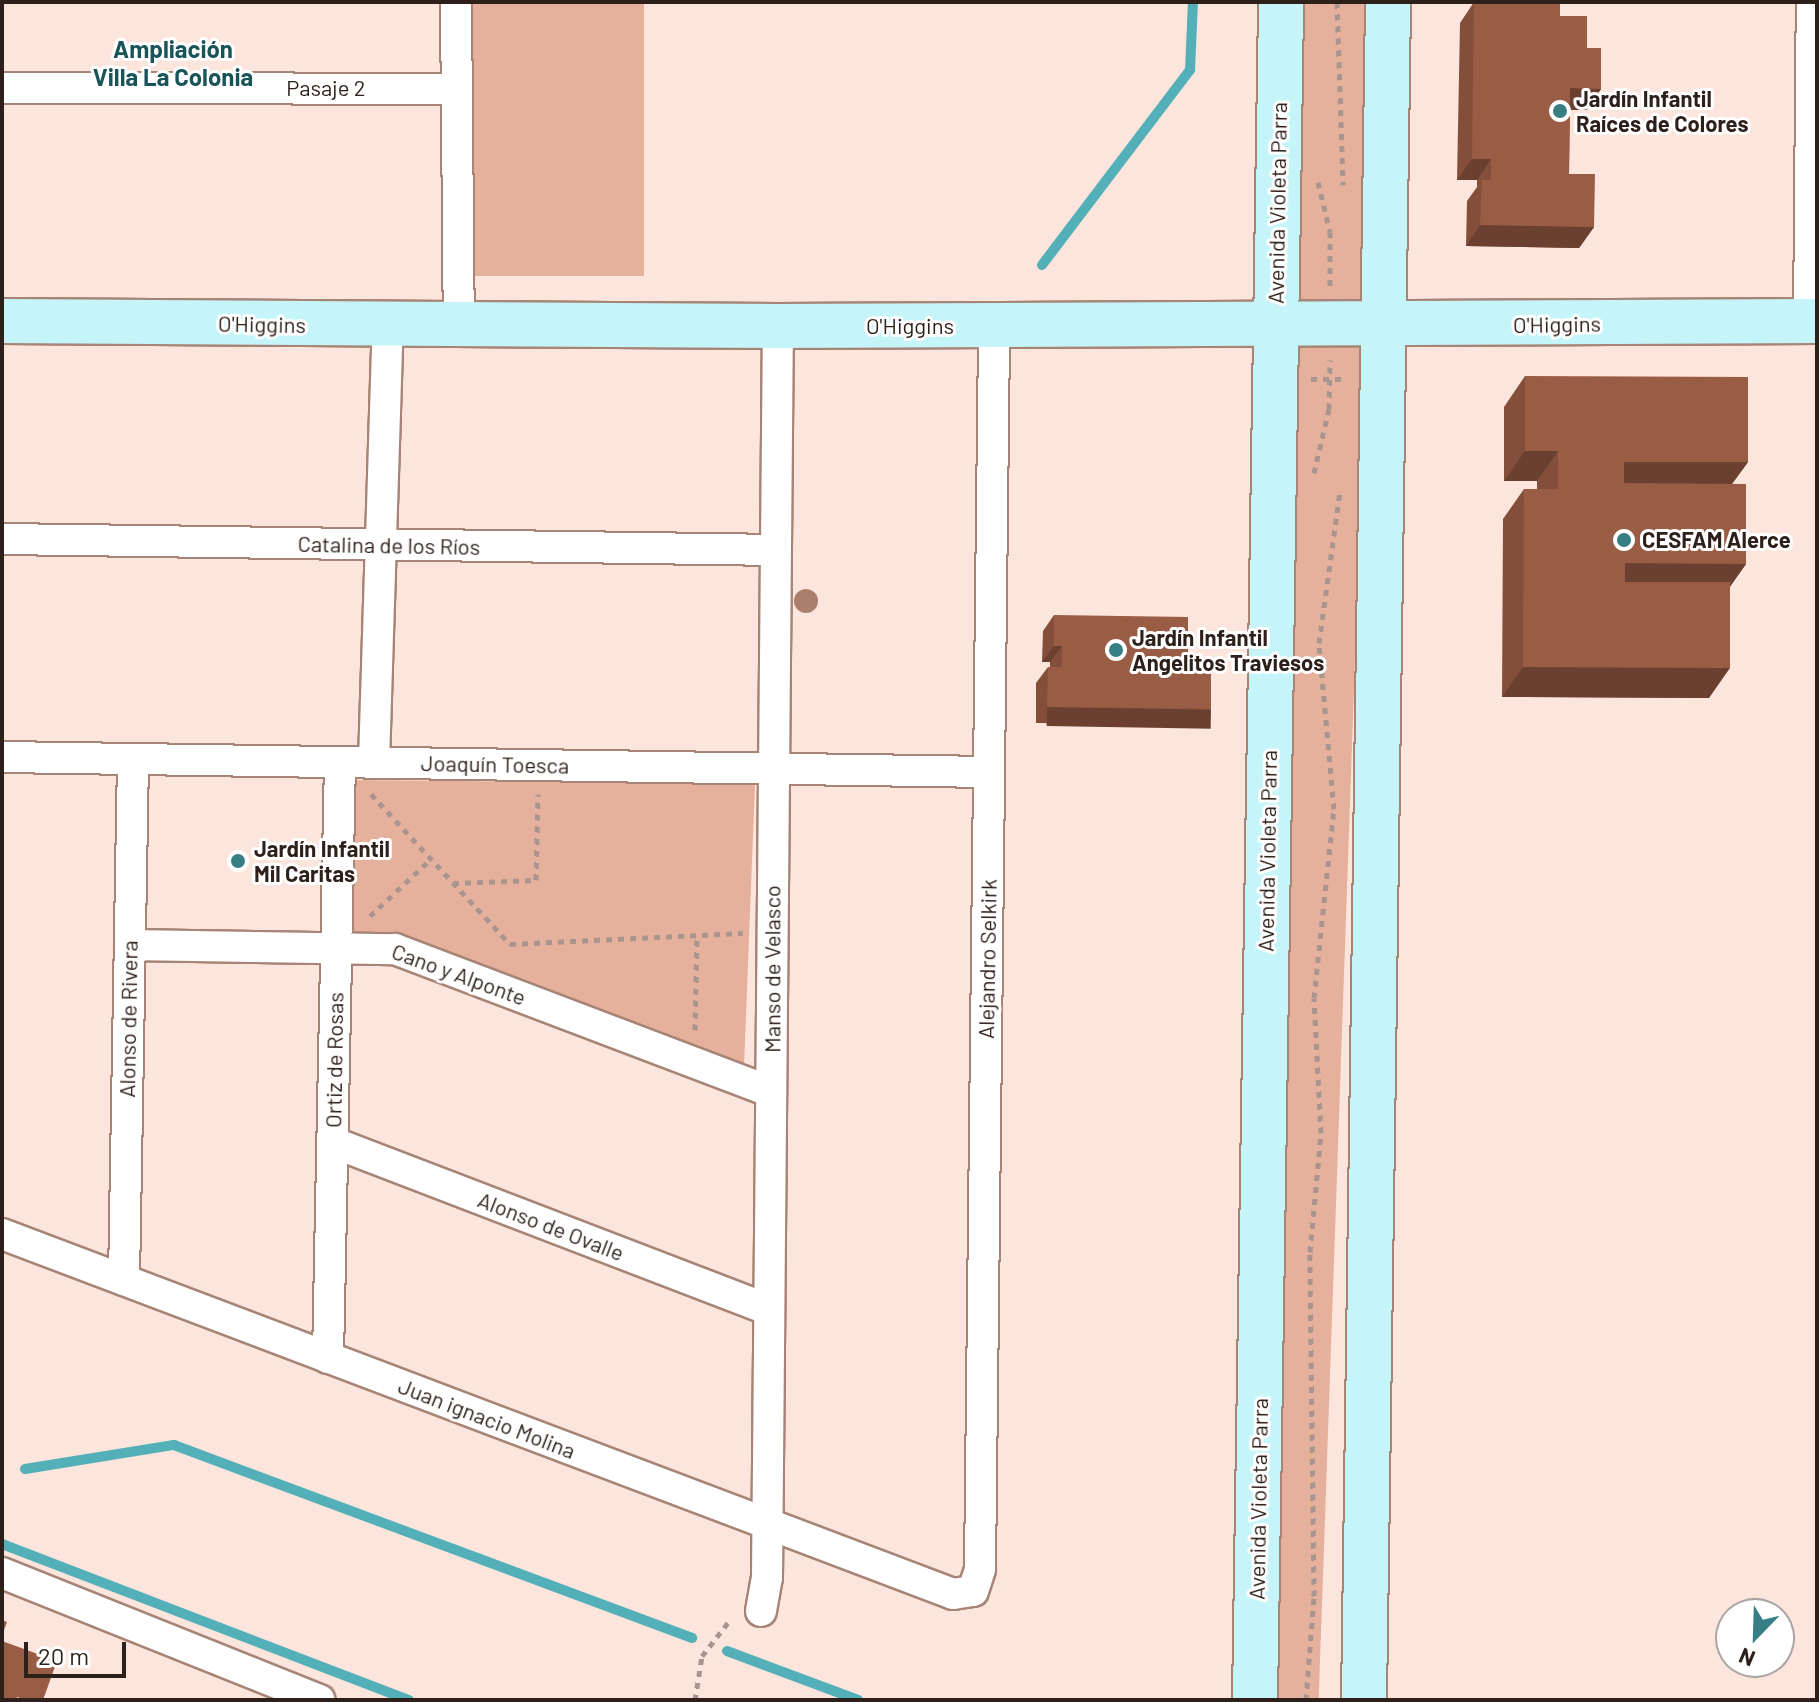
<!DOCTYPE html>
<meta charset="utf-8">
<style>
body{margin:0}
#map{position:relative;width:1819px;height:1702px;overflow:hidden;background:#fce5dc;font-family:Barlow,sans-serif}
div>[style]{position:absolute}
[style*='--x']{left:calc(var(--x)*1px);top:calc(var(--y)*1px);width:calc(var(--w)*1px);rotate:calc(var(--a)*1deg)}
.green>*{inset:0;background:#e6b19c;transform-origin:0 0}
.stream>*{height:10px;margin:-5px;padding:0 5px;transform-origin:5px;border-radius:5px;background:#54b0b8}
.path>*{height:5px;margin-top:-2.5px;transform-origin:0;background:repeating-linear-gradient(90deg,#a9958e 0 6px,transparent 0 12px)}
.roads{filter:drop-shadow(2px 0 #a68476) drop-shadow(-2px 0 #a68476) drop-shadow(0 2px #a68476) drop-shadow(0 -2px #a68476)}
.street>*{height:30px;margin:-15px;padding:0 15px;transform-origin:15px;border-radius:15px;background:#fff}
.secondary>*{height:44px;margin:-22px;padding:0 22px;transform-origin:22px;border-radius:22px;background:#c6f5f9}
.trees>*{width:24px;height:24px;margin:-12px;border-radius:50%;background:#ab7f6d}
.wall>*{inset:0;background:#844f3a}
.shaded-wall>*{inset:0;background:#6b4030;transform-origin:0 0}
.building>*{inset:0;background:#995c44}
.dots>*{width:22px;height:22px;translate:-50% -50%;box-sizing:border-box;border:4px solid #fff;border-radius:50%}
span{translate:-50% -50%;white-space:nowrap;text-align:center;line-height:1.15;-webkit-text-stroke:6px #fff;paint-order:stroke}
.street-label{font-size:22px;color:#2d1f1a}
.poi-label{font-size:22px;color:#2d1f1a;font-weight:700}
.left{translate:0 -50%;text-align:left}
.neighbourhood-label{font-size:24px;color:#185458;font-weight:700}
.frame{position:absolute;inset:0;border:4px solid #2d1f1a;pointer-events:none}
.north{position:absolute;left:1715px;top:1598px;width:80px;height:80px;box-sizing:border-box;background:#fff;border:2px solid #aba5a3;border-radius:50%;rotate:203deg;font-size:22px;font-weight:700;line-height:32px;text-align:center;color:#2d1f1a}
.north::after{content:'';display:block;margin:auto;width:28px;height:36px;background:#377f85;clip-path:polygon(50% 0,100% 100%,50% 72%,0 100%)}
.scale{position:absolute;left:24px;top:1642px;width:102px;height:36px;box-sizing:border-box;border:4px solid #2d1f1a;border-top:0;padding-left:10px;font-size:24px;line-height:28px;white-space:nowrap;color:#2d1f1a;-webkit-text-stroke:6px #fff;paint-order:stroke}
</style>
<div id="map">
<div class="green">
<div style="left:468px;top:2px;width:176px;height:274px"></div>
<div style="left:1296px;top:2px;width:76px;height:303px"></div>
<div style="left:1296px;top:343px;width:70px;height:1357px;rotate:2deg"></div>
<div style="clip-path:polygon(352px 780px,755px 784px,744px 1067px,349px 935px)"></div>
</div>
<div class="stream">
<div style="--x:1042;--y:265;--w:245;--a:-52.8"></div>
<div style="--x:1190;--y:70;--w:68;--a:-87.5"></div>
<div style="--x:25;--y:1469;--w:151;--a:-9.2"></div>
<div style="--x:174;--y:1445;--w:553;--a:20.43"></div>
<div style="--x:2;--y:1544;--w:436;--a:21"></div>
<div style="--x:727;--y:1651;--w:140;--a:20.5"></div>
</div>
<div class="path">
<div style="--x:1337;--y:2;--w:183;--a:88.1"></div>
<div style="--x:1318;--y:182;--w:51;--a:76.5"></div>
<div style="--x:1330;--y:232;--w:54;--a:90"></div>
<div style="--x:1311;--y:379;--w:34;--a:0"></div>
<div style="--x:1314;--y:473;--w:66;--a:-76.8"></div>
<div style="--x:1329;--y:409;--w:49;--a:-88.8"></div>
<div style="--x:371;--y:794;--w:205;--a:47.2"></div>
<div style="--x:510;--y:944;--w:233;--a:-2.7"></div>
<div style="--x:453;--y:883;--w:83;--a:-2.1"></div>
<div style="--x:536;--y:880;--w:86;--a:-88.7"></div>
<div style="--x:370;--y:916;--w:83;--a:-43.1"></div>
<div style="--x:695;--y:1030;--w:95;--a:-88.8"></div>
<div style="--x:695;--y:1700;--w:45;--a:-81"></div>
<div style="--x:702;--y:1656;--w:46;--a:-52.1"></div>
<div style="--x:1306;--y:1700;--w:104;--a:-85.6"></div>
<div style="--x:1314;--y:1596;--w:344;--a:-90.7"></div>
<div style="--x:1310;--y:1252;--w:120;--a:-84.7"></div>
<div style="--x:1321;--y:1133;--w:135;--a:-93"></div>
<div style="--x:1314;--y:998;--w:190;--a:-84"></div>
<div style="--x:1334;--y:809;--w:167;--a:-95.2"></div>
<div style="--x:1319;--y:643;--w:152;--a:-82.1"></div>
</div>
<div class="roads">
<div class="street">
<div style="--x:456;--y:2;--w:324;--a:89.5"></div>
<div style="--x:2;--y:88;--w:455;--a:0.1"></div>
<div style="--x:1809;--y:321;--w:319;--a:-89.5"></div>
<div style="--x:2;--y:539;--w:774;--a:0.81"></div>
<div style="--x:2;--y:757;--w:987;--a:0.87"></div>
<div style="--x:374;--y:762;--w:436;--a:-88.2"></div>
<div style="--x:130;--y:945;--w:265;--a:0.9"></div>
<div style="--x:395;--y:949;--w:402;--a:20.8"></div>
<div style="--x:332;--y:1142;--w:468;--a:21"></div>
<div style="--x:2;--y:1234;--w:1017;--a:20.73"></div>
<div style="--x:953;--y:1594;--w:20;--a:-9"></div>
<div style="--x:973;--y:1591;--w:23;--a:-72"></div>
<div style="--x:980;--y:1569;--w:1243;--a:-89.35"></div>
<div style="--x:124;--y:1280;--w:521;--a:-89.01"></div>
<div style="--x:328;--y:1358;--w:596;--a:-88.85"></div>
<div style="--x:2;--y:1573;--w:342;--a:21.8"></div>
<div style="--x:761;--y:1611;--w:34;--a:-80"></div>
<div style="--x:767;--y:1578;--w:1252;--a:-89.5"></div>
</div>
<div class="secondary">
<div style="--x:2;--y:321;--w:776;--a:0.37"></div>
<div style="--x:778;--y:326;--w:1039;--a:-0.28"></div>
<div style="--x:1255;--y:1700;--w:1698;--a:-89.12"></div>
<div style="--x:1364;--y:1700;--w:1698;--a:-89.19"></div>
</div>
</div>
<div class="trees">
<div style="left:806px;top:601px"></div>
</div>
<div class="wall">
<div style="clip-path:polygon(1474px 2px,1511px 3px,1512px 2px,1560px 2px,1560px 16px,1587px 48px,1601px 89px,1586px 110px,1570px 110px,1569px 174px,1594px 227px,1579px 248px,1466px 246px,1467px 201px,1477px 187px,1477px 180px,1457px 180px,1460px 23px)"></div>
<div style="clip-path:polygon(1525px 376px,1748px 462px,1732px 484px,1746px 564px,1730px 586px,1709px 698px,1502px 697px,1503px 519px,1524px 489px,1537px 489px,1537px 481px,1504px 481px,1504px 407px)"></div>
<div style="clip-path:polygon(1054px 615px,1188px 670px,1211px 709px,1200px 725px,1036px 723px,1036px 683px,1048px 667px,1050px 667px,1050px 662px,1042px 662px,1043px 631px)"></div>
</div>
<div class="shaded-wall">
<div style="clip-path:polygon(1570px 88px,1601px 89px,1586px 110px,1556px 110px)"></div>
<div style="clip-path:polygon(1472px 159px,1491px 159px,1477px 180px,1457px 180px)"></div>
<div style="clip-path:polygon(1480px 225px,1594px 227px,1579px 248px,1466px 246px)"></div>
<div style="clip-path:polygon(1525px 451px,1558px 451px,1537px 481px,1504px 481px)"></div>
<div style="clip-path:polygon(1624px 462px,1748px 462px,1726px 492px,1602px 492px)"></div>
<div style="clip-path:polygon(1625px 563px,1746px 564px,1725px 594px,1604px 593px)"></div>
<div style="clip-path:polygon(1054px 646px,1062px 646px,1050px 662px,1042px 662px)"></div>
<div style="clip-path:polygon(1523px 667px,1730px 668px,1709px 698px,1502px 697px)"></div>
<div style="left:1047px;top:707px;width:164px;height:19px;rotate:1deg"></div>
</div>
<div class="building">
<div style="clip-path:polygon(1474px 2px,1522px 3px,1522px 2px,1560px 2px,1560px 16px,1587px 16px,1587px 48px,1601px 48px,1601px 89px,1570px 88px,1569px 174px,1595px 174px,1594px 227px,1480px 225px,1482px 180px,1491px 180px,1491px 159px,1472px 159px)"></div>
<div style="clip-path:polygon(1525px 376px,1748px 377px,1748px 462px,1624px 462px,1624px 483px,1746px 484px,1746px 564px,1625px 563px,1625px 582px,1730px 582px,1730px 668px,1523px 667px,1524px 489px,1558px 489px,1558px 451px,1525px 451px)"></div>
<div style="clip-path:polygon(1054px 615px,1188px 617px,1188px 670px,1211px 670px,1211px 709px,1047px 707px,1048px 667px,1062px 667px,1062px 646px,1054px 646px)"></div>
<div style="clip-path:polygon(2px 1620px,7px 1622px,2px 1635px)"></div>
<div style="clip-path:polygon(2px 1641px,57px 1661px,43px 1700px,25px 1700px,17px 1697px,16px 1700px,2px 1700px)"></div>
</div>
<div class="dots">
<div style="left:1560px;top:111px;background:#377f85"></div>
<div style="left:1624px;top:540px;background:#377f85"></div>
<div style="left:1116px;top:650px;background:#377f85"></div>
<div style="left:238px;top:861px;background:#377f85"></div>
</div>
<div class="street-label">
<span style="left:326px;top:88px">Pasaje 2</span>
<span style="left:1277px;top:203px;rotate:-89deg">Avenida Violeta Parra</span>
<span style="left:262px;top:324px;rotate:1deg">O'Higgins</span>
<span style="left:1557px;top:324px;rotate:-1deg">O'Higgins</span>
<span style="left:910px;top:326px">O'Higgins</span>
<span style="left:389px;top:545px;rotate:1deg">Catalina de los Ríos</span>
<span style="left:495px;top:764px;rotate:1deg">Joaquín Toesca</span>
<span style="left:1267px;top:851px;rotate:-89deg">Avenida Violeta Parra</span>
<span style="left:987px;top:959px;rotate:-89deg">Alejandro Selkirk</span>
<span style="left:772px;top:969px;rotate:-90deg">Manso de Velasco</span>
<span style="left:459px;top:974px;rotate:20deg">Cano y Alponte</span>
<span style="left:128px;top:1019px;rotate:-89deg">Alonso de Rivera</span>
<span style="left:334px;top:1060px;rotate:-89deg">Ortiz de Rosas</span>
<span style="left:551px;top:1226px;rotate:21deg">Alonso de Ovalle</span>
<span style="left:487px;top:1418px;rotate:21deg">Juan ignacio Molina</span>
<span style="left:1258px;top:1499px;rotate:-89deg">Avenida Violeta Parra</span>
</div>
<div class="poi-label">
<span class="left" style="left:1576px;top:111px">Jardín Infantil<br>Raíces de Colores</span>
<span class="left" style="left:1642px;top:540px">CESFAM Alerce</span>
<span class="left" style="left:1132px;top:650px">Jardín Infantil<br>Angelitos Traviesos</span>
<span class="left" style="left:254px;top:861px">Jardín Infantil<br>Mil Caritas</span>
</div>
<div class="neighbourhood-label">
<span style="left:173px;top:63px">Ampliación<br>Villa La Colonia</span>
</div>
<div class="frame"></div>
<div class="north">N</div>
<div class="scale">20 m</div>
</div>
